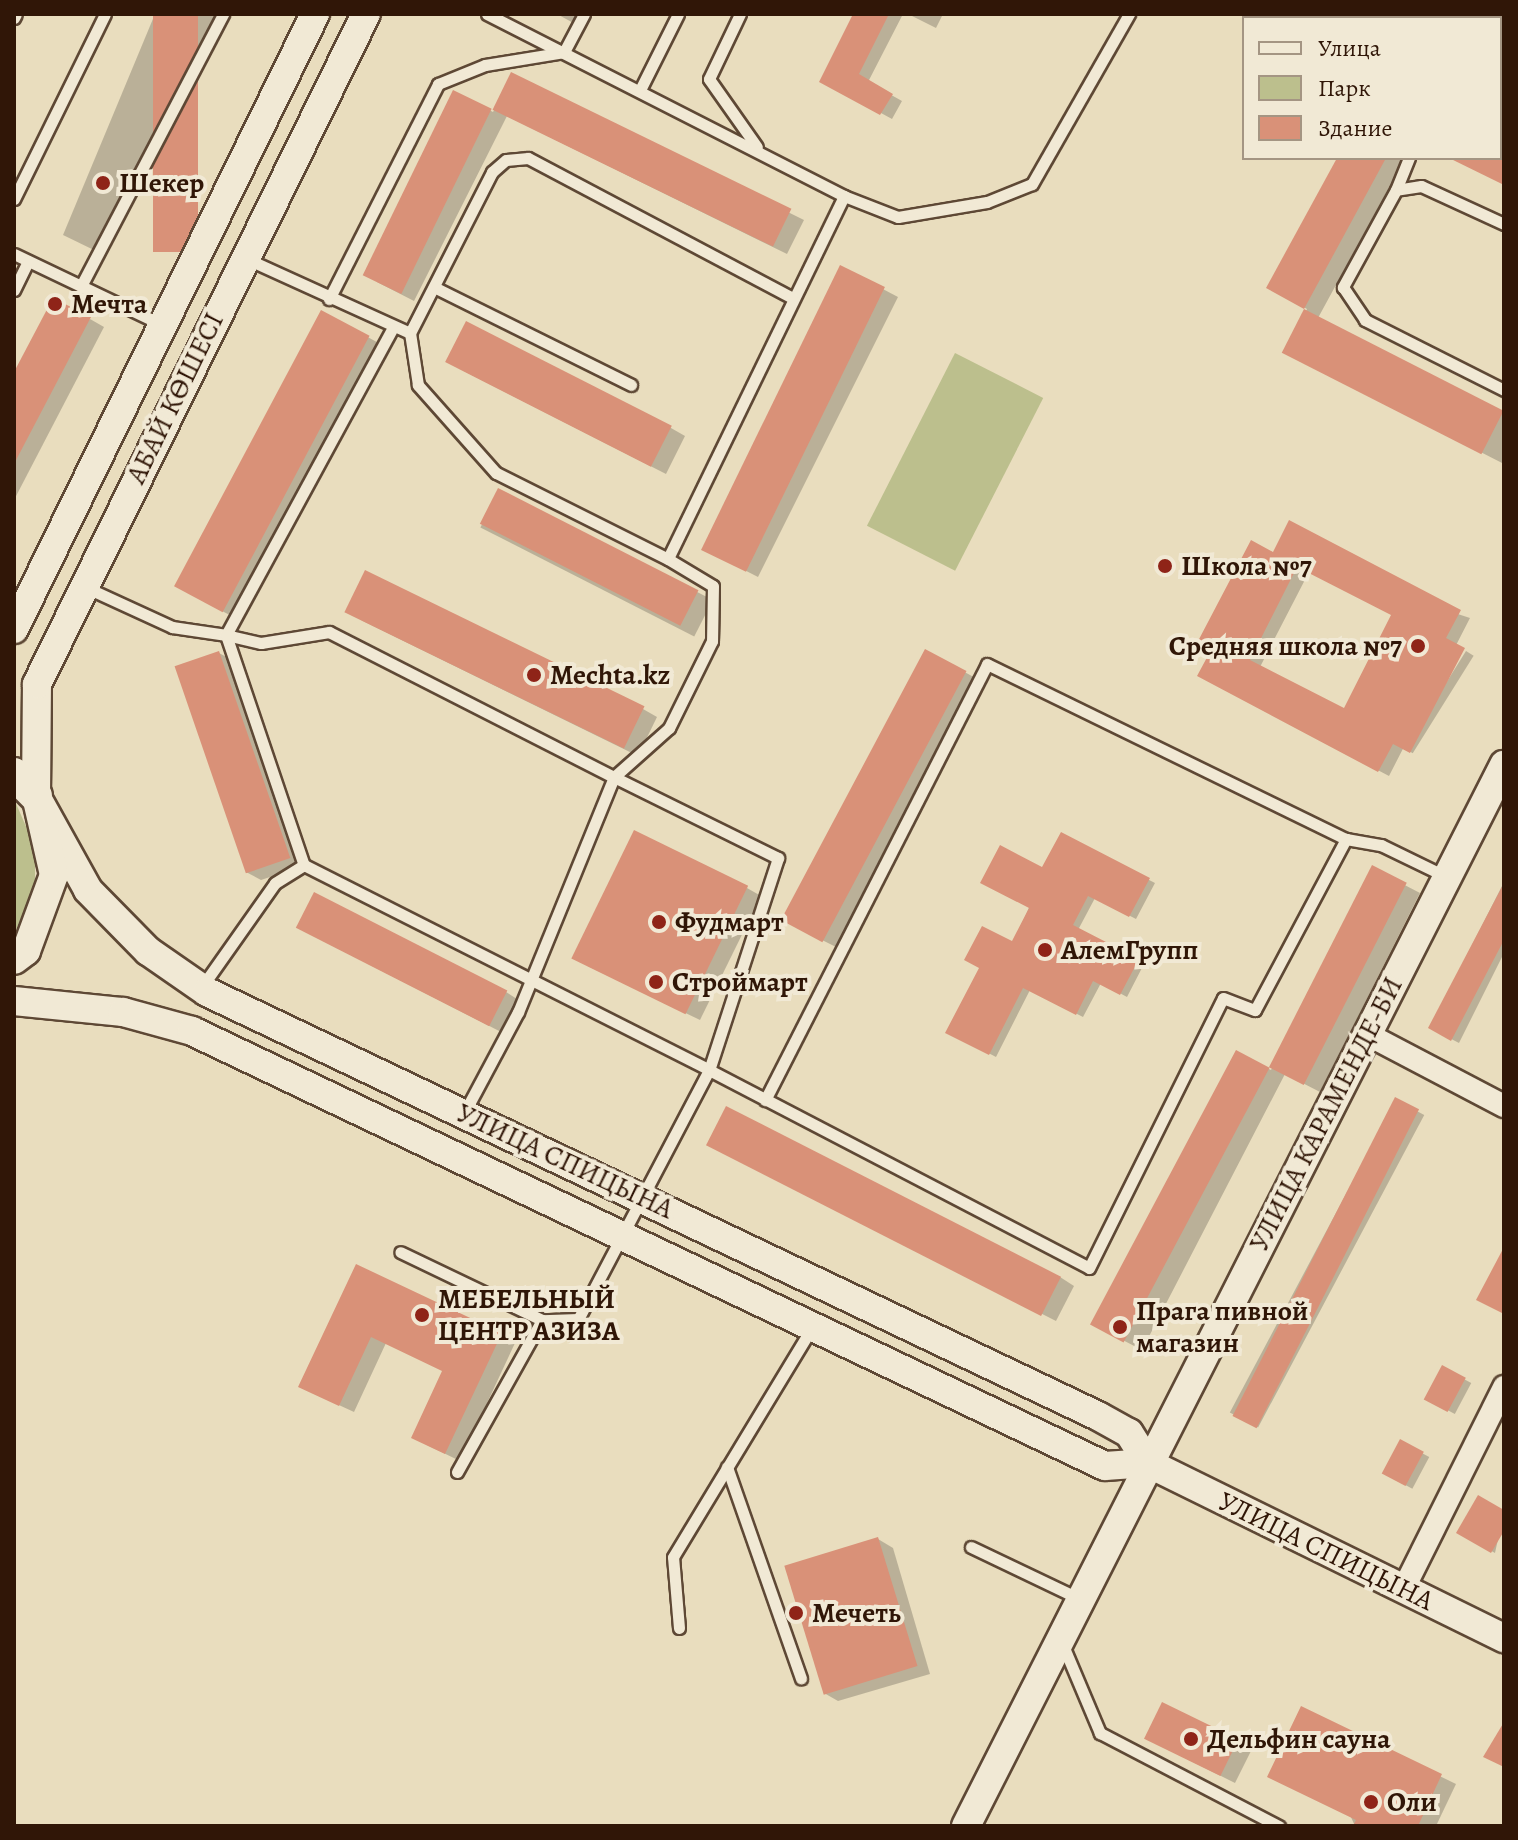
<!DOCTYPE html>
<meta charset="utf-8">
<style>
body{margin:0}
#map{position:relative;width:1518px;height:1840px;overflow:hidden;background:#e9ddbe;font-family:Alegreya,serif}
div>[style]{position:absolute}
[style*='--x']{left:calc(var(--x)*1px);top:calc(var(--y)*1px);width:calc(var(--w)*1px);rotate:calc(var(--a)*1deg)}
.green>*{inset:0;background:#bcbf8d;transform-origin:0 0}
.shadow>*{inset:0;background:#0003;transform-origin:0 0}
.building>*{inset:0;background:#d99178;transform-origin:0 0}
.roads{filter:drop-shadow(2px 0 #5e4835) drop-shadow(-2px 0 #5e4835) drop-shadow(0 2px #5e4835) drop-shadow(0 -2px #5e4835)}
.service>*{height:11px;margin:-5.5px;padding:0 5.5px;transform-origin:5.5px;border-radius:5.5px;background:#f1e9d5}
.minor>*{height:22px;margin:-11px;padding:0 11px;transform-origin:11px;border-radius:11px;background:#f1e9d5}
.tertiary>*{height:28px;margin:-14px;padding:0 14px;transform-origin:14px;border-radius:14px;background:#f1e9d5}
.secondary>*{height:32px;margin:-16px;padding:0 16px;transform-origin:16px;border-radius:16px;background:#f1e9d5}
.dots>*{width:22px;height:22px;translate:-50% -50%;box-sizing:border-box;border:4px solid #f1e9d5;border-radius:50%}
span{translate:-50% -50%;white-space:nowrap;text-align:center;line-height:1.15;-webkit-text-stroke:8px #f1e9d5;paint-order:stroke}
.poi-label{font-size:28px;color:#301607;font-weight:700}
.left{translate:0 -50%;text-align:left}
.right{translate:-100% -50%;text-align:right}
.street-label{font-size:28px;color:#301607}
.frame{position:absolute;inset:0;border:16px solid #301607;pointer-events:none}
.legend{position:absolute;left:1242px;top:16px;width:260px;height:144px;box-sizing:border-box;background:#f1e9d5;border:2px solid #a49583;margin:0;padding:10px 14px;list-style:none;font-size:24px;color:#301607}
.legend li{display:flex;align-items:center;gap:16px;height:40px}
.legend b{width:40px;border:2px solid #a49583}
</style>
<div id="map">
<div class="green">
<div style="left:955px;top:353px;width:99px;height:194px;rotate:27deg"></div>
<div style="clip-path:polygon(14px 799px,35px 847px,35px 887px,14px 934px)"></div>
</div>
<div class="shadow">
<div style="clip-path:polygon(155px 14px,217px 14px,98px 252px,63px 235px)"></div>
<div style="clip-path:polygon(557px 14px,583px 14px,577px 25px)"></div>
<div style="clip-path:polygon(856px 14px,903px 14px,868px 82px,902px 101px,892px 119px,822px 81px)"></div>
<div style="clip-path:polygon(908px 14px,938px 14px,942px 16px,936px 28px)"></div>
<div style="left:1500px;top:32px;width:4px;height:34px;rotate:14deg"></div>
<div style="clip-path:polygon(512px 75px,804px 220px,787px 254px,507px 116px,414px 301px,377px 282px,454px 92px,493px 112px)"></div>
<div style="clip-path:polygon(1500px 137px,1504px 184px,1451px 158px,1500px 158px)"></div>
<div style="clip-path:polygon(1339px 158px,1405px 158px,1318px 318px,1504px 412px,1504px 464px,1285px 352px,1307px 309px,1269px 288px)"></div>
<div style="clip-path:polygon(841px 267px,898px 297px,758px 577px,715px 555px)"></div>
<div style="clip-path:polygon(322px 312px,384px 346px,239px 620px,192px 595px)"></div>
<div style="clip-path:polygon(90px 319px,104px 327px,14px 500px,14px 377px)"></div>
<div style="clip-path:polygon(462px 370px,671px 428px,685px 436px,666px 474px)"></div>
<div style="left:499px;top:491px;width:240px;height:41px;rotate:27deg"></div>
<div style="clip-path:polygon(evenodd,1274px 554px,1470px 618px,1389px 776px,1210px 682px,1213px 650px,1274px 554px,1309px 572px,1393px 615px,1345px 710px,1260px 667px,1309px 572px)"></div>
<div style="clip-path:polygon(361px 620px,643px 709px,657px 717px,638px 756px)"></div>
<div style="clip-path:polygon(926px 651px,981px 681px,842px 950px,802px 930px)"></div>
<div style="left:1466px;top:651px;width:9px;height:115px;rotate:32deg"></div>
<div style="clip-path:polygon(219px 653px,234px 661px,303px 866px,261px 880px,246px 872px)"></div>
<div style="clip-path:polygon(1061px 835px,1155px 883px,1136px 919px,1095px 898px,1078px 930px,1144px 964px,1127px 997px,1101px 983px,1083px 1017px,1030px 990px,996px 1057px,948px 1032px,1013px 944px)"></div>
<div style="clip-path:polygon(1372px 868px,1420px 893px,1320px 1092px,1285px 1074px,1142px 1350px,1111px 1334px,1237px 1053px,1271px 1070px)"></div>
<div style="clip-path:polygon(1504px 882px,1504px 953px,1459px 1043px,1430px 1028px)"></div>
<div style="clip-path:polygon(747px 888px,761px 896px,700px 1020px,588px 966px)"></div>
<div style="clip-path:polygon(312px 935px,506px 992px,520px 1001px,503px 1033px)"></div>
<div style="left:1396px;top:1100px;width:32px;height:354px;rotate:28deg"></div>
<div style="clip-path:polygon(723px 1152px,1060px 1277px,1074px 1286px,1056px 1321px)"></div>
<div style="clip-path:polygon(357px 1267px,515px 1343px,460px 1461px,427px 1445px,444px 1371px,386px 1343px,354px 1412px,315px 1394px)"></div>
<div style="left:1443px;top:1368px;width:32px;height:35px;rotate:28deg"></div>
<div style="left:1401px;top:1442px;width:32px;height:36px;rotate:28deg"></div>
<div style="clip-path:polygon(1504px 1512px,1495px 1553px,1459px 1533px)"></div>
<div style="clip-path:polygon(878px 1539px,893px 1548px,930px 1674px,838px 1701px,824px 1693px)"></div>
<div style="clip-path:polygon(1302px 1709px,1456px 1784px,1436px 1826px,1355px 1826px)"></div>
<div style="clip-path:polygon(1238px 1741px,1252px 1749px,1235px 1783px,1161px 1746px)"></div>
</div>
<div class="building">
<div style="left:153px;top:14px;width:45px;height:238px"></div>
<div style="clip-path:polygon(853px 14px,889px 14px,859px 74px,893px 94px,880px 115px,819px 82px)"></div>
<div style="left:511px;top:72px;width:312px;height:42px;rotate:26deg"></div>
<div style="left:453px;top:90px;width:43px;height:206px;rotate:26deg"></div>
<div style="clip-path:polygon(1337px 158px,1386px 158px,1304px 309px,1266px 288px)"></div>
<div style="clip-path:polygon(1449px 158px,1504px 158px,1504px 185px)"></div>
<div style="left:840px;top:265px;width:50px;height:317px;rotate:26deg"></div>
<div style="clip-path:polygon(53px 298px,91px 317px,14px 464px,14px 372px)"></div>
<div style="left:1304px;top:309px;width:224px;height:49px;rotate:27deg"></div>
<div style="left:321px;top:310px;width:55px;height:313px;rotate:28deg"></div>
<div style="left:466px;top:321px;width:231px;height:46px;rotate:27deg"></div>
<div style="left:498px;top:488px;width:225px;height:40px;rotate:27deg"></div>
<div style="clip-path:polygon(evenodd,1289px 520px,1461px 610px,1446px 638px,1465px 648px,1410px 753px,1393px 744px,1378px 772px,1197px 676px,1211px 650px,1197px 643px,1251px 540px,1273px 552px,1289px 520px,1297px 567px,1391px 615px,1344px 708px,1250px 660px,1297px 567px)"></div>
<div style="left:365px;top:570px;width:311px;height:47px;rotate:26deg"></div>
<div style="left:925px;top:649px;width:47px;height:307px;rotate:28deg"></div>
<div style="left:219px;top:651px;width:219px;height:47px;rotate:71deg"></div>
<div style="left:634px;top:830px;width:127px;height:143px;rotate:26deg"></div>
<div style="clip-path:polygon(1061px 832px,1150px 878px,1129px 917px,1088px 896px,1073px 925px,1139px 959px,1120px 995px,1093px 981px,1076px 1015px,1023px 988px,989px 1055px,945px 1033px,979px 968px,964px 960px,982px 926px,1012px 941px,1029px 908px,980px 883px,1000px 845px,1042px 867px)"></div>
<div style="left:1372px;top:865px;width:39px;height:227px;rotate:27deg"></div>
<div style="clip-path:polygon(1504px 883px,1504px 940px,1451px 1041px,1428px 1028px)"></div>
<div style="left:314px;top:892px;width:217px;height:40px;rotate:27deg"></div>
<div style="left:1236px;top:1050px;width:38px;height:311px;rotate:28deg"></div>
<div style="left:1395px;top:1097px;width:27px;height:358px;rotate:27deg"></div>
<div style="left:726px;top:1106px;width:376px;height:44px;rotate:27deg"></div>
<div style="clip-path:polygon(1504px 1247px,1504px 1314px,1476px 1300px)"></div>
<div style="clip-path:polygon(356px 1264px,502px 1333px,445px 1454px,411px 1438px,442px 1371px,371px 1337px,339px 1406px,298px 1387px)"></div>
<div style="left:1442px;top:1365px;width:27px;height:39px;rotate:28deg"></div>
<div style="left:1400px;top:1439px;width:27px;height:39px;rotate:28deg"></div>
<div style="clip-path:polygon(1478px 1495px,1504px 1510px,1504px 1531px,1491px 1553px,1456px 1533px)"></div>
<div style="left:878px;top:1537px;width:135px;height:98px;rotate:73deg"></div>
<div style="left:1162px;top:1702px;width:85px;height:41px;rotate:26deg"></div>
<div style="clip-path:polygon(1301px 1706px,1442px 1774px,1418px 1826px,1353px 1826px,1356px 1820px,1267px 1777px)"></div>
<div style="clip-path:polygon(1504px 1722px,1504px 1767px,1483px 1757px)"></div>
</div>
<div class="roads">
<div class="service">
<div style="--x:487;--y:14;--w:401;--a:27"></div>
<div style="--x:844;--y:196;--w:403;--a:115.9"></div>
<div style="--x:668;--y:559;--w:192;--a:-153.4"></div>
<div style="--x:496;--y:473;--w:118;--a:-131.6"></div>
<div style="--x:418;--y:385;--w:53;--a:-98.7"></div>
<div style="--x:410;--y:333;--w:181;--a:-63"></div>
<div style="--x:492;--y:172;--w:18;--a:-41"></div>
<div style="--x:506;--y:160;--w:22;--a:-5"></div>
<div style="--x:528;--y:158;--w:299;--a:27.9"></div>
<div style="--x:740;--y:14;--w:72;--a:115.5"></div>
<div style="--x:709;--y:79;--w:83;--a:54.8"></div>
<div style="--x:1325;--y:14;--w:8;--a:30"></div>
<div style="--x:14;--y:18;--w:4;--a:-63"></div>
<div style="--x:640;--y:90;--w:85;--a:-63.4"></div>
<div style="--x:1500;--y:111;--w:4;--a:27"></div>
<div style="--x:1396;--y:190;--w:35;--a:-68"></div>
<div style="--x:844;--y:196;--w:58;--a:21.3"></div>
<div style="--x:898;--y:217;--w:90;--a:-9.6"></div>
<div style="--x:987;--y:202;--w:48;--a:-21.8"></div>
<div style="--x:1032;--y:184;--w:196;--a:-60.3"></div>
<div style="--x:14;--y:199;--w:206;--a:-63.8"></div>
<div style="--x:1504;--y:224;--w:91;--a:-155.4"></div>
<div style="--x:1421;--y:186;--w:25;--a:171"></div>
<div style="--x:1396;--y:190;--w:111;--a:118.7"></div>
<div style="--x:1343;--y:287;--w:40;--a:56"></div>
<div style="--x:1365;--y:320;--w:156;--a:26.7"></div>
<div style="--x:14;--y:254;--w:163;--a:25.5"></div>
<div style="--x:247;--y:259;--w:179;--a:24.4"></div>
<div style="--x:81;--y:286;--w:307;--a:-62.4"></div>
<div style="--x:434;--y:287;--w:220;--a:26.4"></div>
<div style="--x:14;--y:290;--w:32;--a:-64"></div>
<div style="--x:329;--y:299;--w:241;--a:-63.1"></div>
<div style="--x:438;--y:84;--w:51;--a:-22"></div>
<div style="--x:485;--y:65;--w:80;--a:-9.3"></div>
<div style="--x:564;--y:52;--w:43;--a:-62.2"></div>
<div style="--x:668;--y:559;--w:52;--a:31"></div>
<div style="--x:713;--y:586;--w:55;--a:91"></div>
<div style="--x:712;--y:641;--w:97;--a:116.3"></div>
<div style="--x:669;--y:728;--w:74;--a:138.3"></div>
<div style="--x:614;--y:777;--w:183;--a:26.3"></div>
<div style="--x:778;--y:858;--w:223;--a:108"></div>
<div style="--x:709;--y:1070;--w:428;--a:27.5"></div>
<div style="--x:1089;--y:1268;--w:301;--a:-63.6"></div>
<div style="--x:1223;--y:998;--w:34;--a:21"></div>
<div style="--x:1255;--y:1010;--w:194;--a:-62"></div>
<div style="--x:1346;--y:839;--w:36;--a:10"></div>
<div style="--x:1381;--y:845;--w:73;--a:25.9"></div>
<div style="--x:85;--y:587;--w:96;--a:24.7"></div>
<div style="--x:172;--y:627;--w:55;--a:8.4"></div>
<div style="--x:226;--y:635;--w:349;--a:-61.5"></div>
<div style="--x:226;--y:635;--w:243;--a:71.3"></div>
<div style="--x:304;--y:865;--w:454;--a:26.8"></div>
<div style="--x:709;--y:1070;--w:281;--a:117.7"></div>
<div style="--x:578;--y:1319;--w:36;--a:178"></div>
<div style="--x:542;--y:1320;--w:157;--a:-154.4"></div>
<div style="--x:226;--y:635;--w:36;--a:13"></div>
<div style="--x:261;--y:643;--w:69;--a:-9.2"></div>
<div style="--x:329;--y:632;--w:320;--a:27"></div>
<div style="--x:614;--y:777;--w:254;--a:112.2"></div>
<div style="--x:518;--y:1012;--w:115;--a:118.1"></div>
<div style="--x:201;--y:988;--w:128;--a:-54.8"></div>
<div style="--x:275;--y:883;--w:34;--a:-32"></div>
<div style="--x:765;--y:1100;--w:489;--a:-63"></div>
<div style="--x:987;--y:664;--w:399;--a:26"></div>
<div style="--x:727;--y:1467;--w:224;--a:70.7"></div>
<div style="--x:457;--y:1472;--w:174;--a:-60.8"></div>
<div style="--x:971;--y:1547;--w:121;--a:25.5"></div>
<div style="--x:679;--y:1628;--w:71;--a:-94.8"></div>
<div style="--x:673;--y:1557;--w:267;--a:-58.8"></div>
<div style="--x:1062;--y:1643;--w:98;--a:67.1"></div>
<div style="--x:1100;--y:1733;--w:202;--a:27.5"></div>
</div>
<div class="minor">
<div style="--x:1367;--y:1034;--w:155;--a:27.7"></div>
<div style="--x:1403;--y:1590;--w:227;--a:-63.5"></div>
</div>
<div class="tertiary">
<div style="--x:14;--y:629;--w:685;--a:-63.92"></div>
<div style="--x:36;--y:796;--w:107;--a:61"></div>
<div style="--x:88;--y:890;--w:86;--a:45.5"></div>
<div style="--x:148;--y:951;--w:72;--a:34.8"></div>
<div style="--x:207;--y:992;--w:987;--a:25.45"></div>
<div style="--x:1098;--y:1416;--w:35;--a:29"></div>
<div style="--x:1129;--y:1433;--w:36;--a:58"></div>
<div style="--x:1148;--y:1463;--w:397;--a:26.2"></div>
<div style="--x:14;--y:960;--w:15;--a:-37"></div>
<div style="--x:26;--y:951;--w:81;--a:-69.8"></div>
<div style="--x:54;--y:875;--w:81;--a:-102.8"></div>
<div style="--x:36;--y:796;--w:112;--a:-89.5"></div>
<div style="--x:37;--y:684;--w:746;--a:-63.85"></div>
<div style="--x:14;--y:1001;--w:110;--a:5.8"></div>
<div style="--x:123;--y:1012;--w:72;--a:15.4"></div>
<div style="--x:192;--y:1031;--w:1011;--a:25.48"></div>
<div style="--x:1105;--y:1466;--w:43;--a:-4"></div>
<div style="--x:966;--y:1826;--w:1190;--a:-63.11"></div>
</div>
<div class="secondary">
<div style="--x:14;--y:774;--w:31;--a:45"></div>
</div>
</div>
<div class="dots">
<div style="left:103px;top:183px;background:#8f2418"></div>
<div style="left:55px;top:304px;background:#8f2418"></div>
<div style="left:1165px;top:566px;background:#8f2418"></div>
<div style="left:1418px;top:646px;background:#8f2418"></div>
<div style="left:534px;top:675px;background:#8f2418"></div>
<div style="left:659px;top:922px;background:#8f2418"></div>
<div style="left:1045px;top:950px;background:#8f2418"></div>
<div style="left:656px;top:982px;background:#8f2418"></div>
<div style="left:422px;top:1315px;background:#8f2418"></div>
<div style="left:1120px;top:1327px;background:#8f2418"></div>
<div style="left:796px;top:1613px;background:#8f2418"></div>
<div style="left:1191px;top:1739px;background:#8f2418"></div>
<div style="left:1371px;top:1802px;background:#8f2418"></div>
</div>
<div class="poi-label">
<span class="left" style="left:119px;top:183px">Шекер</span>
<span class="left" style="left:71px;top:304px">Мечта</span>
<span class="left" style="left:1181px;top:566px">Школа №7</span>
<span class="right" style="left:1402px;top:646px">Средняя школа №7</span>
<span class="left" style="left:550px;top:675px">Mechta.kz</span>
<span class="left" style="left:675px;top:922px">Фудмарт</span>
<span class="left" style="left:1061px;top:950px">АлемГрупп</span>
<span class="left" style="left:672px;top:982px">Строймарт</span>
<span class="left" style="left:438px;top:1315px">МЕБЕЛЬНЫЙ<br>ЦЕНТР АЗИЗА</span>
<span class="left" style="left:1136px;top:1327px">Прага пивной<br>магазин</span>
<span class="left" style="left:812px;top:1613px">Мечеть</span>
<span class="left" style="left:1207px;top:1739px">Дельфин сауна</span>
<span class="left" style="left:1387px;top:1802px">Оли</span>
</div>
<div class="street-label">
<span style="left:175px;top:398px;rotate:-64deg">АБАЙ КӨШЕСІ</span>
<span style="left:1326px;top:1114px;rotate:-63deg">УЛИЦА КАРАМЕНДЕ-БИ</span>
<span style="left:565px;top:1161px;rotate:25deg">УЛИЦА СПИЦЫНА</span>
<span style="left:1326px;top:1551px;rotate:26deg">УЛИЦА СПИЦЫНА</span>
</div>
<div class="frame"></div>
<ul class="legend">
<li><b style="height:10px;background:#f1e9d5"></b>Улица</li>
<li><b style="height:22px;background:#bcbf8d"></b>Парк</li>
<li><b style="height:22px;background:#d99178"></b>Здание</li>
</ul>
</div>
